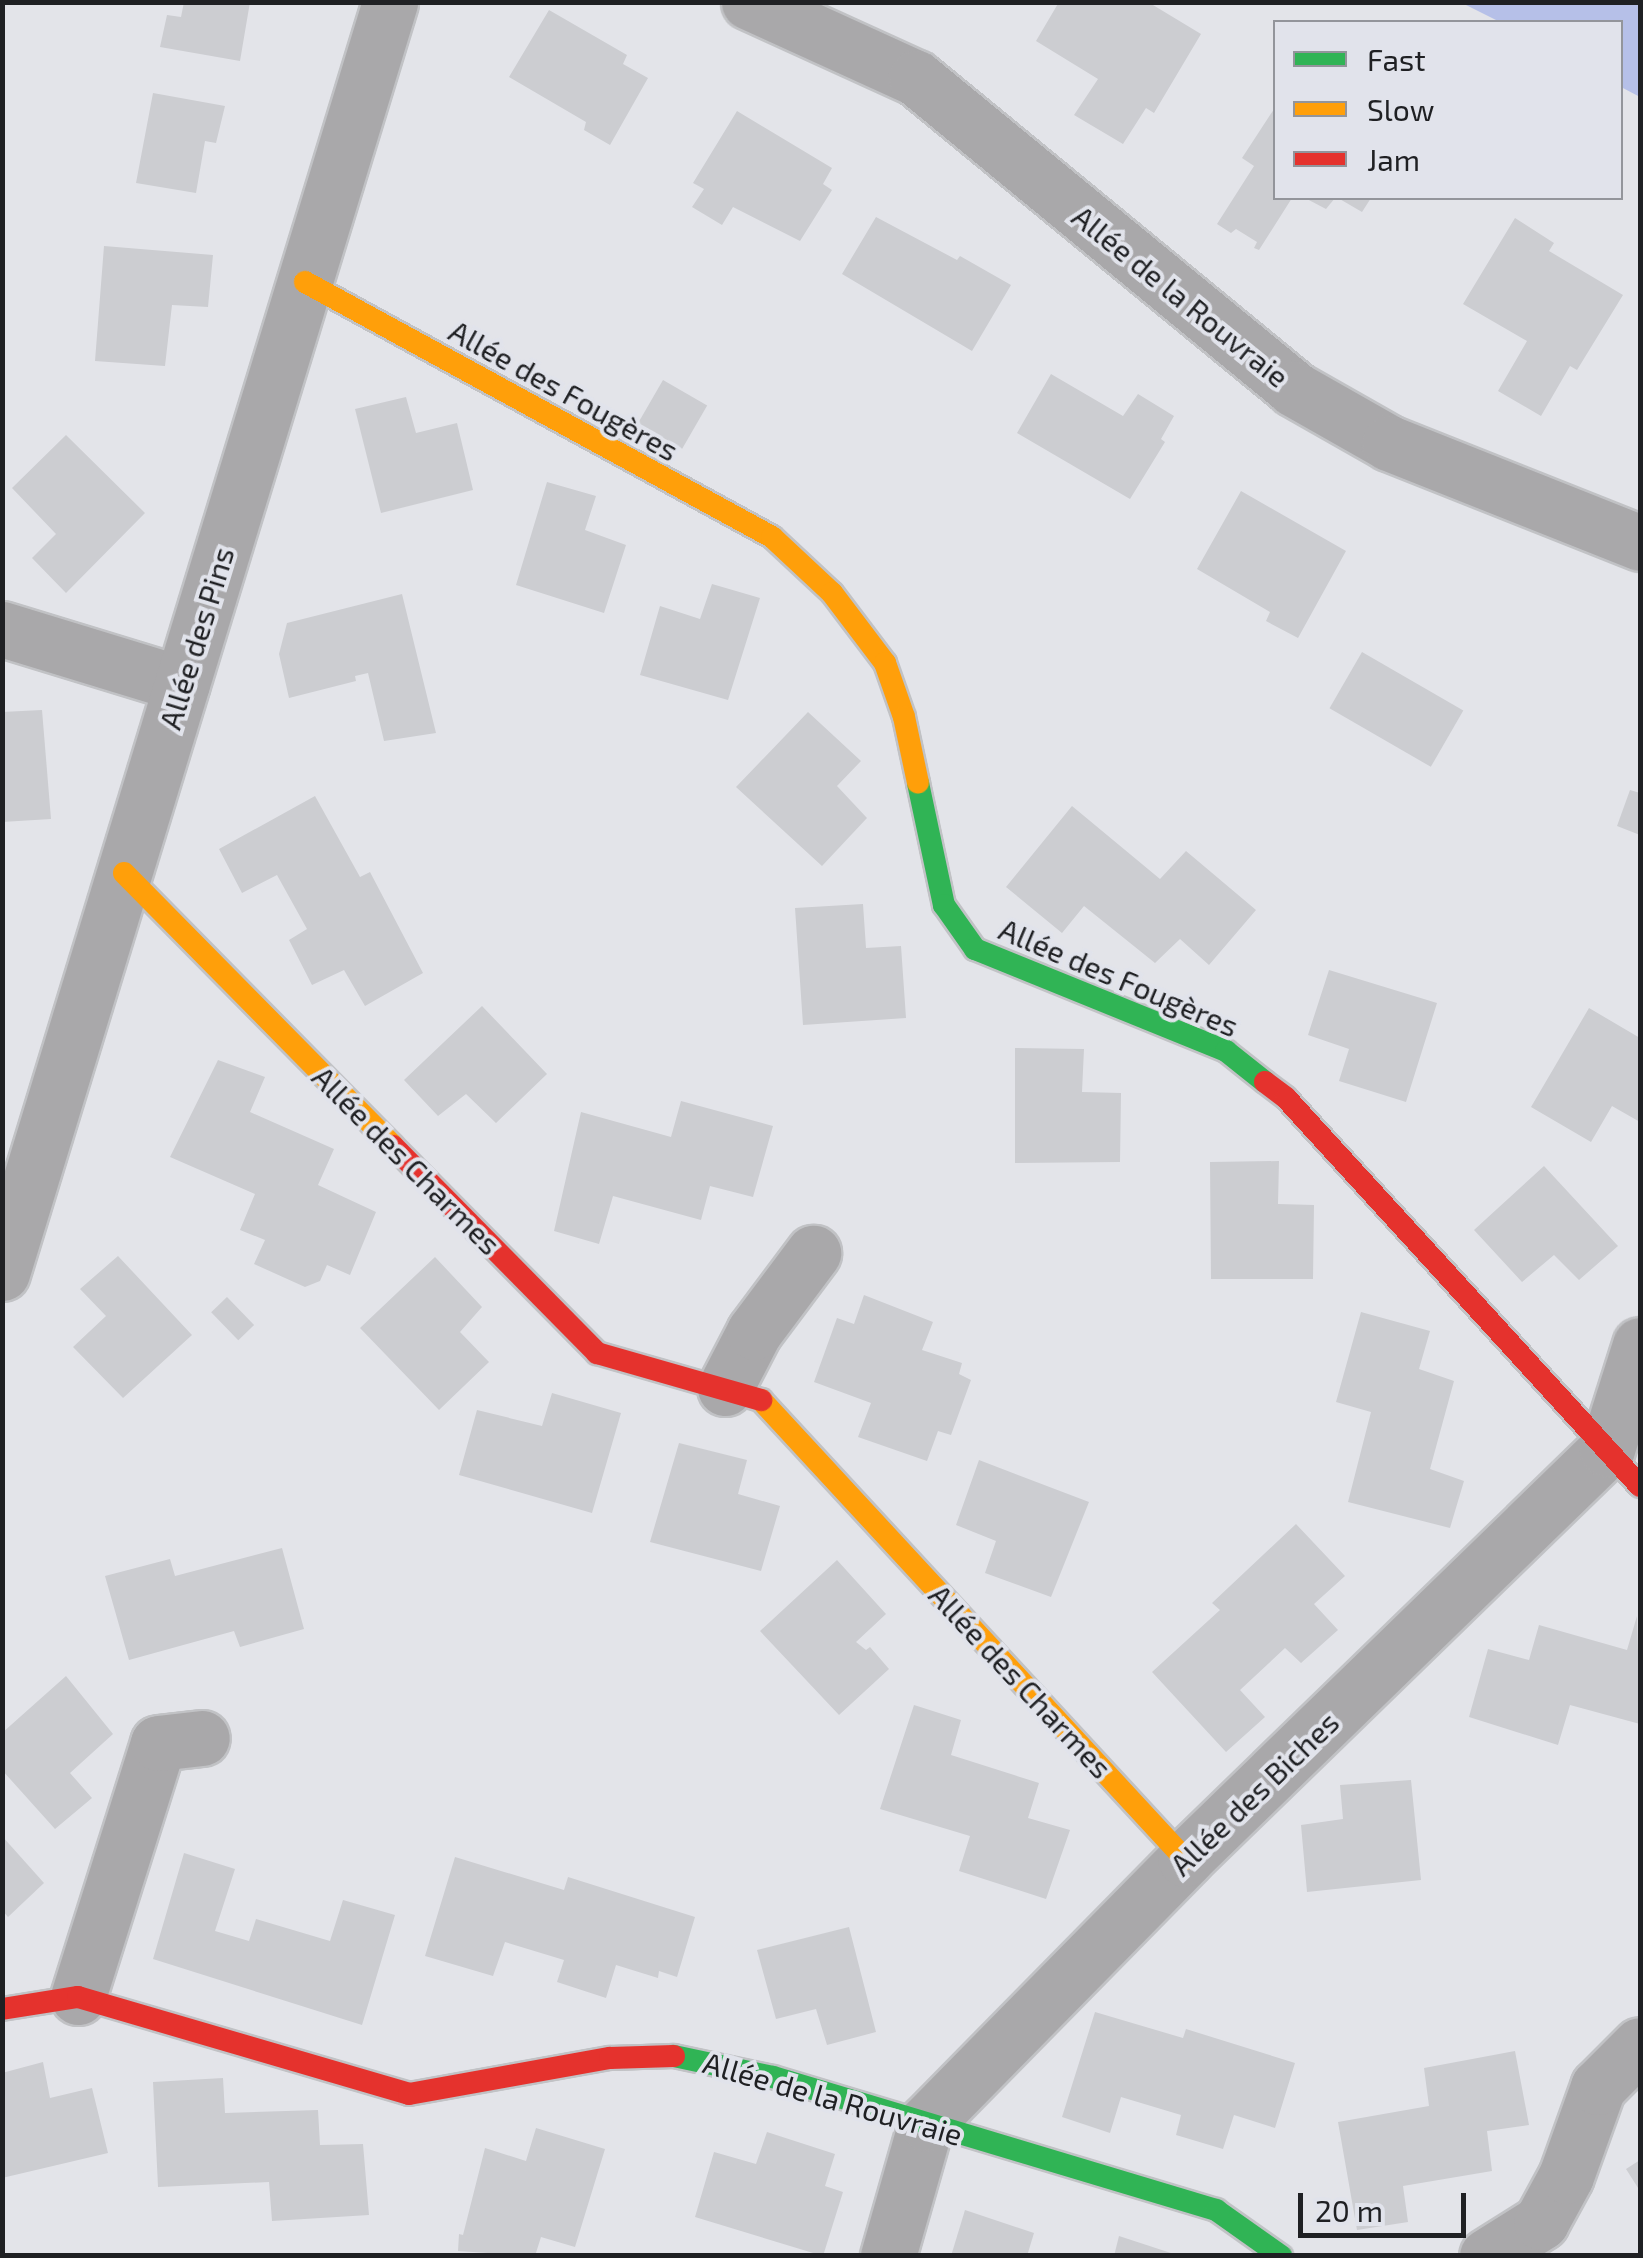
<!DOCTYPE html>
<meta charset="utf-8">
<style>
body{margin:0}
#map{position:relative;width:1643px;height:2258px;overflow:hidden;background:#e3e4e9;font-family:"Exo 2",sans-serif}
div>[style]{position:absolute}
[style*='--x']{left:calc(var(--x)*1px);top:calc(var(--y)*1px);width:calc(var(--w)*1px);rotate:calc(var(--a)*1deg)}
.forest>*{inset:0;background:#b6c0e8}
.building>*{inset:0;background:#cccdd1;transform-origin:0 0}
.roads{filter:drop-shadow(2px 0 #c1c2c5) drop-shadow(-2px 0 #c1c2c5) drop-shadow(0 2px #c1c2c5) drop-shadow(0 -2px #c1c2c5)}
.street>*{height:55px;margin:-27.5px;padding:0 27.5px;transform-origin:27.5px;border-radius:27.5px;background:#a9a8aa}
.fast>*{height:22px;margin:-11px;padding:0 11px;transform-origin:11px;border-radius:11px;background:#30b455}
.slow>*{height:22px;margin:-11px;padding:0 11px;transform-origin:11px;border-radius:11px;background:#ff9f0a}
.jam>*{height:22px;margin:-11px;padding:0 11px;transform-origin:11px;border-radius:11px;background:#e5322d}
span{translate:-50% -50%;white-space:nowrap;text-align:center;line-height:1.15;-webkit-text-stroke:8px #e1e3eb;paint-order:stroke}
.street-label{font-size:30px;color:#1f2023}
.frame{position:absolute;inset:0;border:5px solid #1f2023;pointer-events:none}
.legend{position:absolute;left:1273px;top:20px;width:350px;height:180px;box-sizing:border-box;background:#e1e3eb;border:2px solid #93959b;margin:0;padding:12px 18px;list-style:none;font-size:30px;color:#1f2023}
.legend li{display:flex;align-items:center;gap:20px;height:50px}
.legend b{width:50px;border:2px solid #93959b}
.scale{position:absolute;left:1298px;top:2193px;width:168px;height:45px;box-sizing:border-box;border:5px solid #1f2023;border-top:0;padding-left:12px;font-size:30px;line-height:35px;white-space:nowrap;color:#1f2023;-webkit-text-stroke:8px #e1e3eb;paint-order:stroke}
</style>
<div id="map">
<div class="forest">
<div style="clip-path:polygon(1462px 3px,1640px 3px,1640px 97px,1621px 87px,1620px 22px,1500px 22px)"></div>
</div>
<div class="building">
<div style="clip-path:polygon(184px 2px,250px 2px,240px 61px,160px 47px,167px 15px,181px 17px)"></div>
<div style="clip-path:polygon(1059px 2px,1148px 2px,1201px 34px,1154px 113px,1146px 108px,1123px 144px,1074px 115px,1098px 79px,1036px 41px)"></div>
<div style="clip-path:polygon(549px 10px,627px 55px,623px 64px,648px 78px,610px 145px,584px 130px,586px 122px,509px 77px)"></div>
<div style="clip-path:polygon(153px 93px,225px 106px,216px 143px,205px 141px,196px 193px,136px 183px)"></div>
<div style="clip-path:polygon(1276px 106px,1276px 198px,1292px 198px,1259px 250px,1254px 248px,1257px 242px,1236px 229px,1231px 233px,1217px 224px,1254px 166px,1242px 158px)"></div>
<div style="clip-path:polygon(737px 111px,832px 168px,823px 184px,832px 190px,800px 241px,733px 207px,722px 225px,692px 207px,704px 189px,693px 183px)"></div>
<div style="clip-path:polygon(1305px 198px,1335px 198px,1326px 209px)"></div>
<div style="clip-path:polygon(1338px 198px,1371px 198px,1362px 212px)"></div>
<div style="clip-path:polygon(876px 217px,957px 260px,960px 256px,1011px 285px,972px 351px,842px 274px)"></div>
<div style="clip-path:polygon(1515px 218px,1554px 243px,1549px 251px,1623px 295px,1577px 370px,1570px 366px,1541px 416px,1498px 391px,1527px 341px,1463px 304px)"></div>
<div style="clip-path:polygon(104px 246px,213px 255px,208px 307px,172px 305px,165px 366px,95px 361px)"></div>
<div style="clip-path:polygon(1051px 374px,1123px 416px,1138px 394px,1174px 416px,1161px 439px,1165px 442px,1130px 499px,1017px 433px)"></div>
<div style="left:663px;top:380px;width:51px;height:50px;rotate:30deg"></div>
<div style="clip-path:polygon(406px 397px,416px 433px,457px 423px,473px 490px,381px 513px,355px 409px)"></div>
<div style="clip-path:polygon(66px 435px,145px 513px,66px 593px,32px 558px,56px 534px,12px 488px)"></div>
<div style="clip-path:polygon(547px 482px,596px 496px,585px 530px,626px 545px,604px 613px,516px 585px)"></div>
<div style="clip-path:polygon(1241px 491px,1346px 551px,1298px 638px,1266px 621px,1270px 612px,1197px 569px)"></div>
<div style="clip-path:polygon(712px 584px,760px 598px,728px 700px,640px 675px,660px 606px,700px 619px)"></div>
<div style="clip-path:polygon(402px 594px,436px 733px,384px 741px,368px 673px,355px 676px,356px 681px,289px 698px,279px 654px,287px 623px)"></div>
<div style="left:1362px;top:652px;width:117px;height:65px;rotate:30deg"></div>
<div style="clip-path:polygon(42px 710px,51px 819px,2px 822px,2px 712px)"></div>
<div style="clip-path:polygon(808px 712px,861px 761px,837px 786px,867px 818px,822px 866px,736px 787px)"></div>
<div style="clip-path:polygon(1630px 790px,1640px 793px,1640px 835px,1617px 826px)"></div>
<div style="clip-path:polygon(315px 796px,360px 877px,370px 872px,423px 973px,365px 1006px,344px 970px,312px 985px,289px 940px,307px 929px,277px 875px,242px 893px,219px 849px)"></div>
<div style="clip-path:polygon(1072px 806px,1160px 879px,1186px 851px,1256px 910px,1209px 965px,1180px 939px,1155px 963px,1084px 906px,1062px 933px,1006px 887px)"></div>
<div style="clip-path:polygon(863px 904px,866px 948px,901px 946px,906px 1018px,803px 1025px,795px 908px)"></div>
<div style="clip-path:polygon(1329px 970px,1437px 1003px,1406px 1102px,1339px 1081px,1349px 1049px,1308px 1035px)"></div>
<div style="clip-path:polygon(482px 1006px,547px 1074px,496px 1123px,466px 1094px,438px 1116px,404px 1080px)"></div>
<div style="clip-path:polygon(1589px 1008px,1640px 1038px,1640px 1122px,1612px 1106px,1591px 1142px,1531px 1107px)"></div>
<div style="clip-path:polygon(1015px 1048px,1084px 1049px,1082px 1092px,1121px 1093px,1120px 1162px,1015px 1163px)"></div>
<div style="clip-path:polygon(218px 1060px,265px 1077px,250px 1112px,334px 1149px,318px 1185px,376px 1212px,350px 1275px,327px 1265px,320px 1281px,305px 1287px,254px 1264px,265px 1240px,240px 1230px,255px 1194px,170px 1157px)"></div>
<div style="clip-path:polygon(681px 1101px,773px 1126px,753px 1197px,710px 1186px,701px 1220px,613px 1196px,599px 1244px,554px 1231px,581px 1112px,671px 1137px)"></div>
<div style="clip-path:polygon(1279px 1161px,1278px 1204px,1314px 1205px,1313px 1279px,1211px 1279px,1210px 1162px)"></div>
<div style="clip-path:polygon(1544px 1166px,1618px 1246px,1579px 1280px,1554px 1255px,1522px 1282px,1474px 1230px)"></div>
<div style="clip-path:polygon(118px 1256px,192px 1335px,123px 1398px,73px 1347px,106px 1316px,80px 1289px)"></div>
<div style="clip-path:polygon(435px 1257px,482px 1307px,460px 1332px,489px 1362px,439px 1410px,360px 1328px)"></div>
<div style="clip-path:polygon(864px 1295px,933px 1322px,922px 1350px,962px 1363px,959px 1374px,971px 1380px,951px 1435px,938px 1431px,927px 1461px,858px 1437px,871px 1403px,814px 1382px,837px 1318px,854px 1324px)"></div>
<div style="left:227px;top:1297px;width:39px;height:22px;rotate:46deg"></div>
<div style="clip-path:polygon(1361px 1312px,1430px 1331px,1419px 1369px,1454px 1381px,1430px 1469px,1464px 1481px,1450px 1528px,1348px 1502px,1371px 1412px,1336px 1402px)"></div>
<div style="clip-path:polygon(552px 1393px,621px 1413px,592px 1513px,459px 1475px,477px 1410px,542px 1426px)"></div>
<div style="clip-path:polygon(679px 1443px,747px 1460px,738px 1494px,780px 1506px,761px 1571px,650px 1542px)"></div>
<div style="clip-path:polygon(979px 1460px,1089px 1502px,1051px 1597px,985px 1573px,996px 1541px,956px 1525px)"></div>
<div style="clip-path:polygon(1296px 1524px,1345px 1576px,1314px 1604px,1338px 1630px,1301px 1663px,1285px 1648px,1240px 1690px,1265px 1717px,1226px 1752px,1152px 1672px,1220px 1610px,1212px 1603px)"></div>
<div style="clip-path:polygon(282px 1548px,304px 1629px,240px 1647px,234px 1631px,129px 1660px,105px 1576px,170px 1559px,175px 1576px)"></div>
<div style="clip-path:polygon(837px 1560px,886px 1614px,856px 1642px,866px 1650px,870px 1647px,889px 1669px,839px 1715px,760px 1631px)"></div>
<div style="clip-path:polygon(1637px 1616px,1640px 1724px,1570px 1705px,1558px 1745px,1469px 1717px,1488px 1649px,1529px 1660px,1539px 1625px,1627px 1650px)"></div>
<div style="clip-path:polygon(66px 1676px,113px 1734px,70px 1773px,92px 1798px,55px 1829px,2px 1770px,2px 1733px)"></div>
<div style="clip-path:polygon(914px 1705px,961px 1720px,951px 1755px,1039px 1783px,1028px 1818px,1070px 1830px,1046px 1899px,959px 1871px,970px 1836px,880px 1809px)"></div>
<div style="clip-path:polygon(1411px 1780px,1421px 1880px,1307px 1892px,1301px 1825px,1343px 1819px,1340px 1785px)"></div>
<div style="clip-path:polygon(2px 1836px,44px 1883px,8px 1917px,2px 1910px)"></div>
<div style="clip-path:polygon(184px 1853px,235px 1869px,215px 1931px,249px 1941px,256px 1919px,330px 1941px,343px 1900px,395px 1915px,362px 2025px,153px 1959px)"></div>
<div style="clip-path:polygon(455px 1857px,564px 1890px,568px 1877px,695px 1917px,677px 1977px,659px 1971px,658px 1978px,616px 1965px,606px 1998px,557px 1982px,564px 1960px,505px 1942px,493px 1976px,425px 1956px)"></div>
<div style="clip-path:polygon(849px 1927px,876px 2032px,827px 2045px,816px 2009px,776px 2019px,757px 1950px)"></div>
<div style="clip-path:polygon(1095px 2012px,1183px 2038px,1186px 2029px,1295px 2063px,1275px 2128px,1234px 2115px,1223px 2149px,1176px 2135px,1181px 2115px,1121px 2097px,1110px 2133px,1062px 2117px)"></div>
<div style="clip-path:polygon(1515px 2051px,1529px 2125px,1487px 2131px,1492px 2171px,1403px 2186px,1408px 2222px,1357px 2230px,1338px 2122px,1429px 2106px,1424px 2068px)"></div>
<div style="clip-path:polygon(43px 2062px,50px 2098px,92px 2088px,108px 2153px,2px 2178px,2px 2073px)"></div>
<div style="clip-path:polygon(223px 2078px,225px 2113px,318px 2110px,320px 2145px,363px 2144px,369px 2215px,272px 2221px,269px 2182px,158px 2187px,153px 2082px)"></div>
<div style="clip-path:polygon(536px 2128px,605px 2149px,575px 2247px,541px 2237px,535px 2256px,458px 2251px,459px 2234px,463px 2235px,485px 2148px,526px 2161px)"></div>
<div style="clip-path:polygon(767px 2132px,835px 2154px,825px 2186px,843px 2192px,823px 2256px,695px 2217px,714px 2152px,756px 2164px)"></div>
<div style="clip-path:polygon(1640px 2160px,1640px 2191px,1626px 2169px)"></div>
<div style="clip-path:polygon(965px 2210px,1034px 2233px,1027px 2256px,951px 2256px)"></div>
<div style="clip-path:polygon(1119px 2236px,1177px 2255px,1177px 2256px,1114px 2256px)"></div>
</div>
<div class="roads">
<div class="street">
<div style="--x:749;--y:2;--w:183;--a:24.5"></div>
<div style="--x:916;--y:78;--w:489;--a:39.4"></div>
<div style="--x:1294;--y:389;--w:109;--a:29.6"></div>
<div style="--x:1389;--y:443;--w:270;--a:21.7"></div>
<div style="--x:2;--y:629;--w:188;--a:17"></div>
<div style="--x:2;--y:1273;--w:1329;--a:-73.02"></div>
<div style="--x:725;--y:1388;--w:63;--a:-62.6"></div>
<div style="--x:754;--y:1332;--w:99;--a:-53.2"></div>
<div style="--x:78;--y:1997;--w:266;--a:-72.5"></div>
<div style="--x:158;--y:1743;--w:44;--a:-6.5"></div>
<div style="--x:888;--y:2256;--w:138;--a:-74.1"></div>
<div style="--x:926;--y:2123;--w:370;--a:-45.5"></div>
<div style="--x:1185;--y:1859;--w:588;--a:-44.17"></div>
<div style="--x:1607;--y:1449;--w:109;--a:-72.4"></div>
<div style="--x:1487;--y:2256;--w:64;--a:-32.2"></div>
<div style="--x:1541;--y:2222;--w:52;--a:-61.5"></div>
<div style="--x:1566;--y:2176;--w:95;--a:-70.2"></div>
<div style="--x:1598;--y:2087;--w:59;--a:-45"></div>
</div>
<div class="fast">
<div style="--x:918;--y:783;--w:125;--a:78"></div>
<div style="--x:944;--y:905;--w:54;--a:54.8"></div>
<div style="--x:975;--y:949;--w:271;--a:22.1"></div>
<div style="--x:1226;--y:1051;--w:50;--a:38.5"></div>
<div style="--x:674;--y:2056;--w:101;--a:12"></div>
<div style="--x:773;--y:2077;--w:463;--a:16.7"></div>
<div style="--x:1216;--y:2210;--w:80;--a:35.3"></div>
</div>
<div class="slow">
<div style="--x:305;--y:282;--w:532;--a:28.64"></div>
<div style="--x:772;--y:537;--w:82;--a:43"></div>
<div style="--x:832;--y:593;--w:88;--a:52.9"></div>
<div style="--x:885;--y:663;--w:57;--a:70.6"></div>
<div style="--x:904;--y:717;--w:67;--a:78"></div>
<div style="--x:124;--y:873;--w:383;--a:45.4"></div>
<div style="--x:761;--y:1400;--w:625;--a:47.27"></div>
</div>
<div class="jam">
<div style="--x:1265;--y:1082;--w:26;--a:37"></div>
<div style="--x:1286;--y:1098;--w:525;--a:47.62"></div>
<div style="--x:393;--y:1146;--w:291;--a:45.4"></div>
<div style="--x:597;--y:1353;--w:171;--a:16"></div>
<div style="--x:2;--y:2009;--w:77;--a:-9"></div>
<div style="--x:78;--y:1997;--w:345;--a:16.3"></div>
<div style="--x:409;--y:2094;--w:204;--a:-10.2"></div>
<div style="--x:610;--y:2058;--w:64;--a:-1.8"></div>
</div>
</div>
<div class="street-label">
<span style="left:1181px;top:296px;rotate:39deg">Allée de la Rouvraie</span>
<span style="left:564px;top:390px;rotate:29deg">Allée des Fougères</span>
<span style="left:196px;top:638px;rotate:-73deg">Allée des Pins</span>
<span style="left:1119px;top:977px;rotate:23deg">Allée des Fougères</span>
<span style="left:407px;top:1160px;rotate:45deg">Allée des Charmes</span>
<span style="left:1021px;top:1681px;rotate:47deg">Allée des Charmes</span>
<span style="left:1254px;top:1793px;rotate:-44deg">Allée des Biches</span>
<span style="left:833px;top:2098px;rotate:16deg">Allée de la Rouvraie</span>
</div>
<div class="frame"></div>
<ul class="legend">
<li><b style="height:12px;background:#30b455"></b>Fast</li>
<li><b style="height:12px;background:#ff9f0a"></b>Slow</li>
<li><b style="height:12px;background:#e5322d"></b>Jam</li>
</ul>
<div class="scale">20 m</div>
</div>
